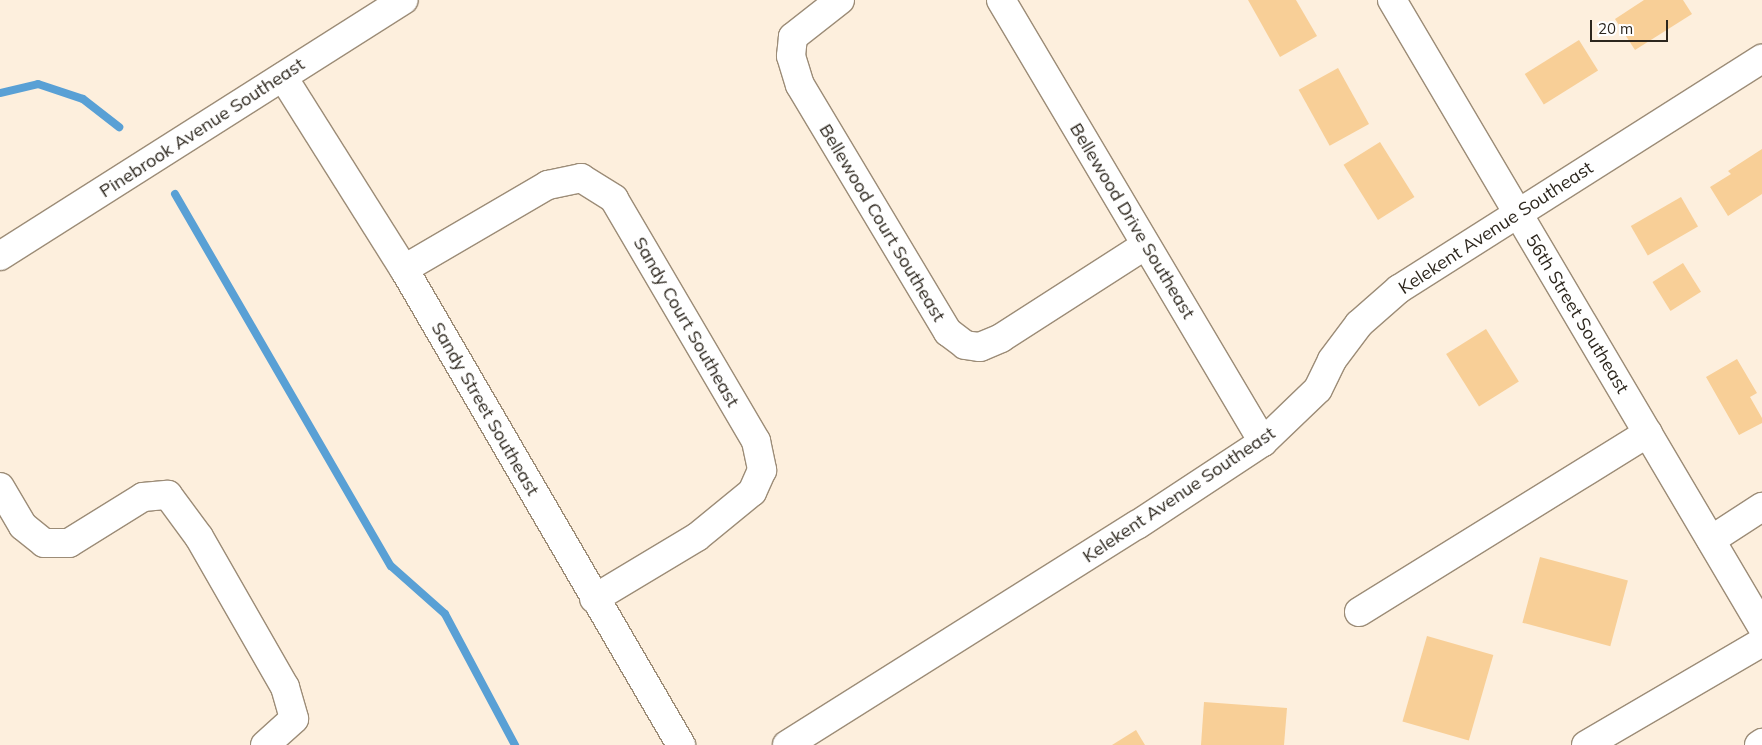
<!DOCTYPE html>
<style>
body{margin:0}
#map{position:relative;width:1762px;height:745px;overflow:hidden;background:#fdefdd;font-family:Mulish,sans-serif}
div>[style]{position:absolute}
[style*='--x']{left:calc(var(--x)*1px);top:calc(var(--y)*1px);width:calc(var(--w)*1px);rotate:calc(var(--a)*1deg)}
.stream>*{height:8px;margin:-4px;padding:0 4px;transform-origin:4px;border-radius:4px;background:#59a0d5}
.building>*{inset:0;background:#f8cf97;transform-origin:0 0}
.roads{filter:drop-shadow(1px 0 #9c8c77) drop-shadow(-1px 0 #9c8c77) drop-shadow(0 1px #9c8c77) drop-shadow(0 -1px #9c8c77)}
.minor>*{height:28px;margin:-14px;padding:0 14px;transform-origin:14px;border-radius:14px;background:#fff}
span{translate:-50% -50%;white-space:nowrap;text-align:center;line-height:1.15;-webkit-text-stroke:4px #fff;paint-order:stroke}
.street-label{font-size:18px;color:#2c261d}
.scale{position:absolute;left:1590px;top:20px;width:78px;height:22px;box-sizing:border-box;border:2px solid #2c261d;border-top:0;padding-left:6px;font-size:15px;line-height:18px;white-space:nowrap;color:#2c261d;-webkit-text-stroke:4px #fff;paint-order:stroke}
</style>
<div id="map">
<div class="stream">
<div style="--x:0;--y:93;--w:39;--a:-13"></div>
<div style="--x:38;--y:84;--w:47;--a:18.4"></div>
<div style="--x:83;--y:99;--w:46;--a:37.9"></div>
<div style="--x:175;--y:194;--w:430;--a:59.9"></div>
<div style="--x:391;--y:566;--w:72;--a:41.6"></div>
<div style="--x:445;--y:614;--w:149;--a:61.9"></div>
</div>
<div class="building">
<div style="clip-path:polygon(1248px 0,1296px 0,1317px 36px,1280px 57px)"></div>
<div style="clip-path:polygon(1644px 0,1683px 0,1692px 14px,1635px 50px,1615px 19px)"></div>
<div style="left:1579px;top:40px;width:36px;height:64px;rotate:58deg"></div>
<div style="left:1338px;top:68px;width:64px;height:45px;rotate:61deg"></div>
<div style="left:1380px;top:142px;width:65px;height:43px;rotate:58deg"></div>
<div style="clip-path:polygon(1762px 149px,1762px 194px,1728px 216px,1710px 187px,1731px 174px,1728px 171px)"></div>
<div style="left:1681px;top:197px;width:34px;height:58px;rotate:60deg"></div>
<div style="left:1683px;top:263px;width:34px;height:36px;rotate:58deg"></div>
<div style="left:1486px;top:329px;width:62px;height:47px;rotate:58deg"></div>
<div style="clip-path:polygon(1737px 359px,1757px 393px,1750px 397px,1762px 418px,1762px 423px,1739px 435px,1706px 377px)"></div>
<div style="left:1540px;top:557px;width:91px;height:68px;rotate:15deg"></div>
<div style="left:1427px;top:636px;width:69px;height:89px;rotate:16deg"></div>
<div style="clip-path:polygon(1204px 702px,1287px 708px,1284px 745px,1201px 745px)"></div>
<div style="clip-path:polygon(1136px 730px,1145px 745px,1112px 745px)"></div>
</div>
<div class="roads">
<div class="minor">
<div style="--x:840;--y:0;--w:60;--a:141.8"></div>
<div style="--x:793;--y:37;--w:19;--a:96"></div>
<div style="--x:791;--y:56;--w:30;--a:73"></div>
<div style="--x:800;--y:85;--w:288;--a:59.1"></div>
<div style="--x:948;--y:332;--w:21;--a:37"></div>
<div style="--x:965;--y:345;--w:15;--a:8"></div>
<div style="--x:980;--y:347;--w:23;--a:-23"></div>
<div style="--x:1001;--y:338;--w:172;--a:-32.7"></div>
<div style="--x:1001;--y:0;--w:514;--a:59.34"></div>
<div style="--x:1392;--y:0;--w:728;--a:59.45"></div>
<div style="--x:283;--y:77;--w:227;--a:57.8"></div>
<div style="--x:404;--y:269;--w:551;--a:59.8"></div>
<div style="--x:0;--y:256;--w:478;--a:-32.4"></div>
<div style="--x:404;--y:269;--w:167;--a:-30.3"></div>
<div style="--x:548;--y:185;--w:34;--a:-12"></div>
<div style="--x:581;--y:178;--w:39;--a:32"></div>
<div style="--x:614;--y:199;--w:281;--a:59.6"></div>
<div style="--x:756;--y:441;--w:30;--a:78"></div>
<div style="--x:762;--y:470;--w:24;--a:114"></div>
<div style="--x:752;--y:492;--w:71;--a:140.7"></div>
<div style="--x:697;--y:537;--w:120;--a:149"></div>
<div style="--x:0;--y:487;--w:45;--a:59.5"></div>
<div style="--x:23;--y:526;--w:27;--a:39"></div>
<div style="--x:44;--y:543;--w:25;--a:0"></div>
<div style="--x:69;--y:543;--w:87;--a:-31.9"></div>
<div style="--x:143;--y:497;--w:25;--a:-5"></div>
<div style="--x:168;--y:495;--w:52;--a:53.6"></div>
<div style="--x:199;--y:537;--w:173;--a:60.2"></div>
<div style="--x:285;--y:687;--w:33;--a:74"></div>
<div style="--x:294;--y:719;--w:39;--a:138"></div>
<div style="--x:1711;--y:540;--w:61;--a:-32.9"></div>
<div style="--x:1359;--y:612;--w:340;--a:-31.8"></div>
<div style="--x:787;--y:745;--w:413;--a:-32.2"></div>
<div style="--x:1137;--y:525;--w:151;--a:-33.4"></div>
<div style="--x:1263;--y:442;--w:76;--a:-43.9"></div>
<div style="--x:1318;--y:389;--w:32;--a:-64"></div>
<div style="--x:1332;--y:360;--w:45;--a:-53.1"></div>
<div style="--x:1359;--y:324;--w:53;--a:-41.2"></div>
<div style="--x:1399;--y:289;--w:430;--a:-32.4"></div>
<div style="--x:1586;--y:745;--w:204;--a:-30.3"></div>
<div style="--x:1759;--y:745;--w:4;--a:-34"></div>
</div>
</div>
<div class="street-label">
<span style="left:202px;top:128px;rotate:-33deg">Pinebrook Avenue Southeast</span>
<span style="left:1132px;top:221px;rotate:59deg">Bellewood Drive Southeast</span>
<span style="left:882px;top:223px;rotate:59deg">Bellewood Court Southeast</span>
<span style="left:1496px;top:228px;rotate:-33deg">Kelekent Avenue Southeast</span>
<span style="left:1577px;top:314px;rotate:59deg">56th Street Southeast</span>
<span style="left:686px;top:322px;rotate:60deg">Sandy Court Southeast</span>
<span style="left:485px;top:409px;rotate:60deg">Sandy Street Southeast</span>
<span style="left:1179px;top:495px;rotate:-34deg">Kelekent Avenue Southeast</span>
</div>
<div class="scale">20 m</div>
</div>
